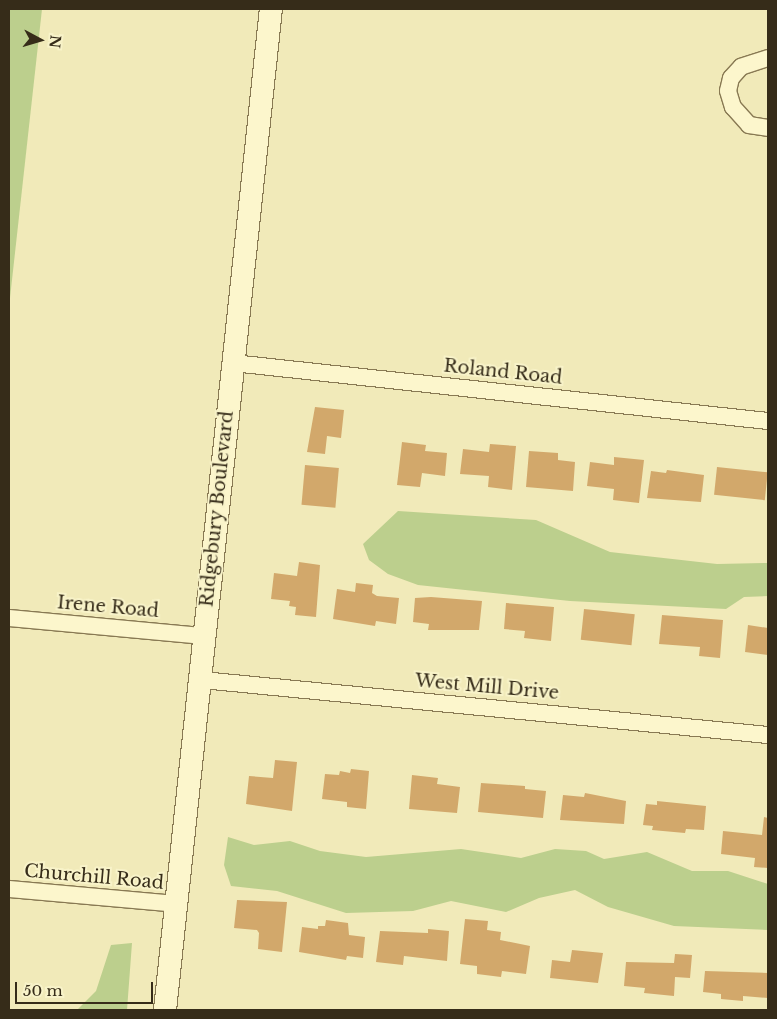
<!DOCTYPE html>
<style>
body{margin:0}
#map{position:relative;width:777px;height:1019px;overflow:hidden;background:#f1eab9;font-family:"Libre Baskerville",serif}
div>[style]{position:absolute}
[style*='--x']{left:calc(var(--x)*1px);top:calc(var(--y)*1px);width:calc(var(--w)*1px);rotate:calc(var(--a)*1deg)}
.green>*{inset:0;background:#bccf8d}
.building>*{inset:0;background:#d2a86b;transform-origin:0 0}
.roads{filter:drop-shadow(1px 0 #887953) drop-shadow(-1px 0 #887953) drop-shadow(0 1px #887953) drop-shadow(0 -1px #887953)}
.street>*{height:16px;margin:-8px;padding:0 8px;transform-origin:8px;border-radius:8px;background:#fcf6cc}
.secondary>*{height:22px;margin:-11px;padding:0 11px;transform-origin:11px;border-radius:11px;background:#fcf6cc}
span{translate:-50% -50%;white-space:nowrap;text-align:center;line-height:1.15;-webkit-text-stroke:4px #f8f3c9;paint-order:stroke}
.street-label{font-size:18px;color:#362c19}
.frame{position:absolute;inset:0;border:10px solid #362c19;pointer-events:none}
.north{position:absolute;left:15px;top:15px;width:50px;height:50px;-webkit-text-stroke:4px #f8f3c9;paint-order:stroke;rotate:96deg;font-size:14px;font-weight:700;line-height:20px;text-align:center;color:#362c19}
.north::after{content:'';display:block;margin:auto;width:18px;height:22px;background:#362c19;clip-path:polygon(50% 0,100% 100%,50% 72%,0 100%)}
.scale{position:absolute;left:15px;top:982px;width:138px;height:22px;box-sizing:border-box;border:2px solid #362c19;border-top:0;padding-left:6px;font-size:15px;line-height:18px;white-space:nowrap;color:#362c19;-webkit-text-stroke:4px #f8f3c9;paint-order:stroke}
</style>
<div id="map">
<div class="green">
<div style="clip-path:polygon(9px 9px,42px 9px,9px 307px)"></div>
<div style="clip-path:polygon(398px 511px,536px 520px,610px 552px,717px 564px,768px 563px,768px 596px,744px 597px,726px 609px,570px 601px,418px 585px,388px 574px,369px 560px,363px 544px)"></div>
<div style="clip-path:polygon(228px 837px,254px 845px,290px 841px,320px 851px,366px 857px,461px 849px,521px 858px,555px 849px,586px 851px,604px 859px,647px 852px,692px 871px,728px 871px,768px 884px,768px 930px,674px 926px,608px 907px,575px 890px,539px 898px,506px 912px,451px 901px,413px 911px,346px 913px,277px 891px,231px 886px,224px 865px)"></div>
<div style="clip-path:polygon(132px 943px,127px 1010px,77px 1010px,96px 991px,111px 945px)"></div>
</div>
<div class="building">
<div style="clip-path:polygon(315px 407px,344px 410px,341px 438px,327px 436px,325px 454px,307px 452px)"></div>
<div style="clip-path:polygon(402px 442px,426px 445px,425px 451px,447px 453px,445px 476px,422px 473px,420px 487px,397px 485px)"></div>
<div style="clip-path:polygon(490px 444px,516px 446px,512px 490px,488px 487px,489px 476px,460px 474px,463px 449px,489px 452px)"></div>
<div style="clip-path:polygon(529px 451px,558px 453px,558px 460px,575px 462px,573px 491px,526px 487px)"></div>
<div style="clip-path:polygon(614px 457px,644px 460px,639px 503px,613px 500px,614px 489px,587px 486px,590px 462px,614px 465px)"></div>
<div style="left:305px;top:465px;width:34px;height:40px;rotate:5deg"></div>
<div style="left:717px;top:467px;width:51px;height:28px;rotate:6deg"></div>
<div style="clip-path:polygon(667px 470px,704px 475px,701px 502px,647px 498px,651px 471px,666px 473px)"></div>
<div style="clip-path:polygon(299px 562px,320px 565px,316px 617px,295px 615px,296px 607px,289px 606px,290px 601px,271px 599px,274px 573px,297px 576px)"></div>
<div style="clip-path:polygon(356px 583px,373px 585px,372px 593px,377px 596px,399px 598px,396px 624px,376px 621px,375px 626px,333px 619px,337px 589px,355px 592px)"></div>
<div style="clip-path:polygon(431px 597px,482px 601px,479px 630px,428px 630px,429px 624px,413px 622px,415px 598px)"></div>
<div style="clip-path:polygon(506px 603px,554px 607px,551px 641px,524px 638px,525px 631px,504px 629px)"></div>
<div style="left:584px;top:609px;width:51px;height:31px;rotate:6deg"></div>
<div style="clip-path:polygon(662px 615px,723px 620px,720px 658px,699px 656px,700px 647px,659px 644px)"></div>
<div style="clip-path:polygon(748px 625px,768px 628px,768px 655px,745px 652px)"></div>
<div style="clip-path:polygon(275px 760px,297px 762px,292px 811px,246px 804px,249px 776px,273px 778px)"></div>
<div style="clip-path:polygon(351px 769px,369px 771px,366px 809px,347px 807px,347px 802px,322px 799px,325px 774px,339px 775px,340px 771px,350px 773px)"></div>
<div style="clip-path:polygon(412px 775px,438px 778px,437px 784px,460px 787px,457px 813px,409px 809px)"></div>
<div style="clip-path:polygon(481px 783px,525px 786px,525px 789px,546px 791px,543px 818px,478px 812px)"></div>
<div style="clip-path:polygon(585px 793px,626px 801px,624px 824px,560px 820px,563px 795px,584px 797px)"></div>
<div style="clip-path:polygon(657px 801px,706px 806px,704px 830px,686px 829px,685px 833px,652px 830px,653px 826px,643px 825px,646px 804px,657px 805px)"></div>
<div style="clip-path:polygon(764px 817px,768px 818px,768px 868px,754px 867px,755px 858px,721px 854px,723px 831px,762px 835px)"></div>
<div style="clip-path:polygon(237px 900px,287px 902px,282px 952px,258px 949px,259px 933px,257px 930px,234px 928px)"></div>
<div style="clip-path:polygon(465px 919px,488px 921px,487px 930px,501px 932px,500px 940px,530px 946px,526px 974px,502px 971px,501px 977px,477px 974px,477px 966px,460px 964px)"></div>
<div style="clip-path:polygon(326px 920px,348px 923px,349px 935px,365px 937px,363px 958px,347px 956px,346px 960px,299px 952px,302px 927px,318px 929px,318px 926px,325px 926px)"></div>
<div style="clip-path:polygon(428px 929px,449px 931px,447px 961px,404px 956px,403px 965px,376px 962px,380px 931px,428px 933px)"></div>
<div style="clip-path:polygon(572px 950px,603px 953px,598px 983px,550px 978px,552px 960px,570px 962px)"></div>
<div style="clip-path:polygon(675px 954px,692px 955px,690px 978px,675px 977px,674px 996px,644px 993px,645px 988px,624px 986px,626px 962px,674px 963px)"></div>
<div style="clip-path:polygon(705px 971px,768px 973px,768px 998px,743px 996px,743px 1001px,721px 999px,721px 994px,703px 992px)"></div>
</div>
<div class="roads">
<div class="street">
<div style="--x:768;--y:58;--w:28;--a:162"></div>
<div style="--x:741;--y:67;--w:15;--a:132"></div>
<div style="--x:731;--y:78;--w:13;--a:103"></div>
<div style="--x:728;--y:91;--w:17;--a:73"></div>
<div style="--x:733;--y:107;--w:24;--a:48"></div>
<div style="--x:749;--y:125;--w:19;--a:9"></div>
<div style="--x:233;--y:363;--w:538;--a:6.19"></div>
<div style="--x:9;--y:618;--w:196;--a:5.3"></div>
<div style="--x:202;--y:680;--w:569;--a:5.55"></div>
<div style="--x:9;--y:889;--w:168;--a:5.1"></div>
</div>
<div class="secondary">
<div style="--x:165;--y:1010;--w:1007;--a:-83.96"></div>
</div>
</div>
<div class="street-label">
<span style="left:503px;top:372px;rotate:6deg">Roland Road</span>
<span style="left:217px;top:509px;rotate:-84deg">Ridgebury Boulevard</span>
<span style="left:108px;top:607px;rotate:5deg">Irene Road</span>
<span style="left:487px;top:687px;rotate:5deg">West Mill Drive</span>
<span style="left:94px;top:877px;rotate:5deg">Churchill Road</span>
</div>
<div class="frame"></div>
<div class="north">N</div>
<div class="scale">50 m</div>
</div>
